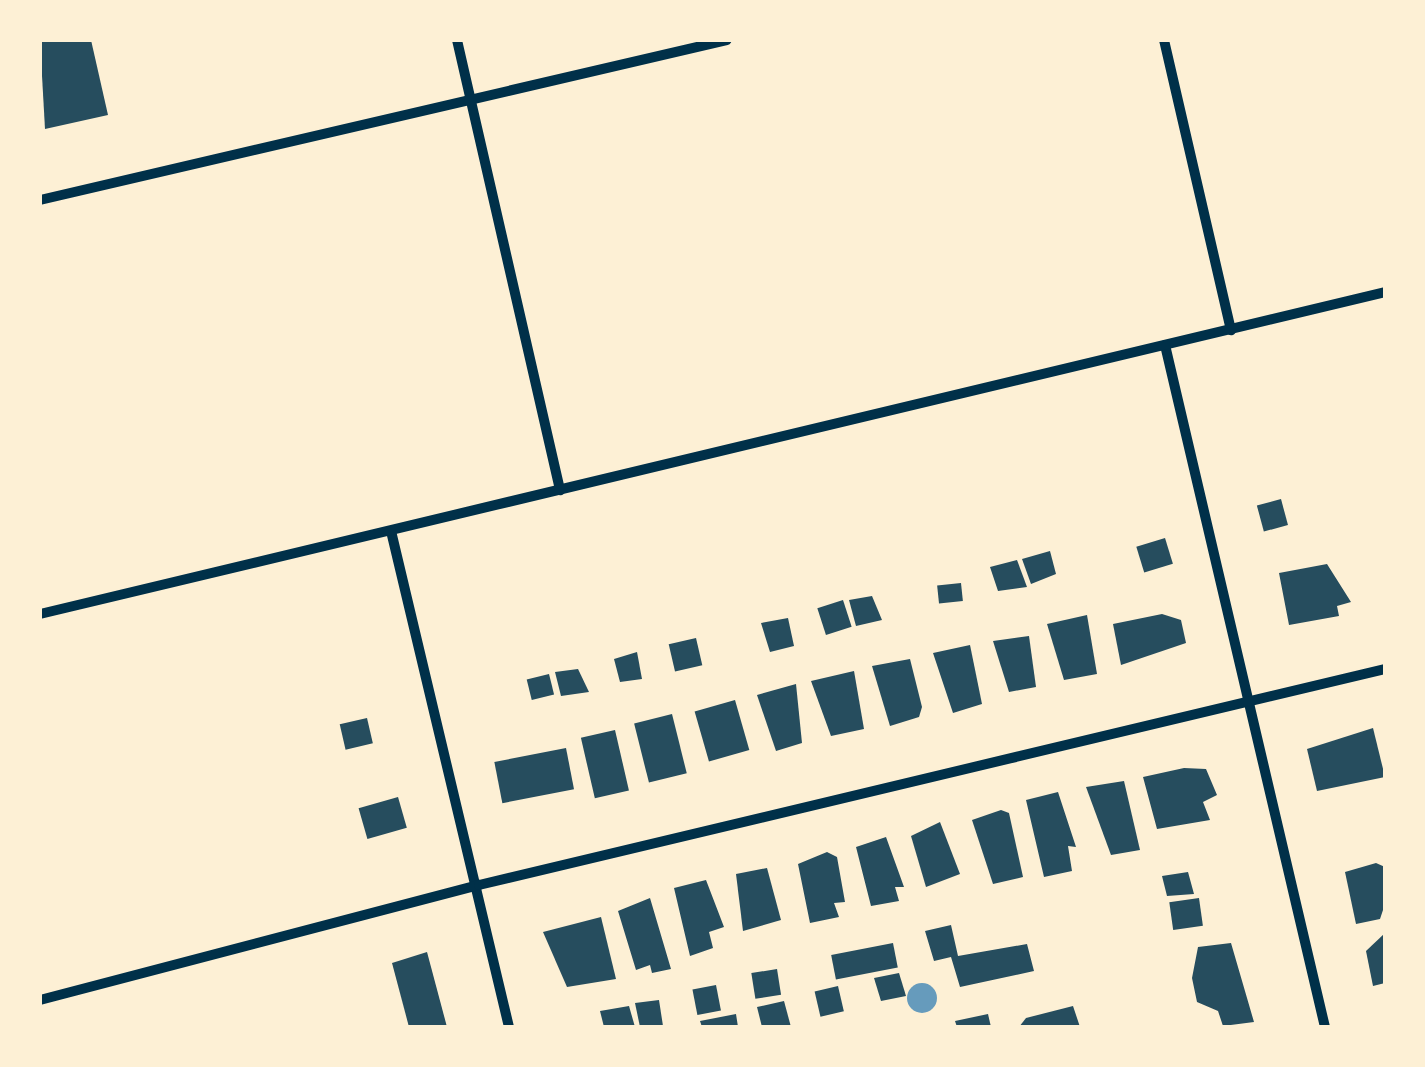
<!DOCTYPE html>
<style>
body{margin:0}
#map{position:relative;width:1425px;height:1067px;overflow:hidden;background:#fdf0d5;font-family:Manrope,sans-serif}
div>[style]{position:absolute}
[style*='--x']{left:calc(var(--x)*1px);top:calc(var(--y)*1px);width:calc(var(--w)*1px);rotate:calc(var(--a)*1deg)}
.water>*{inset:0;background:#669bbc}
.round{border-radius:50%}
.building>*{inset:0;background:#264d5e;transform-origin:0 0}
.minor>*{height:10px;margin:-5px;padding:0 5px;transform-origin:5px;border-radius:5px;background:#003049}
span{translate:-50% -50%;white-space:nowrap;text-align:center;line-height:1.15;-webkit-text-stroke:8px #fdf0d5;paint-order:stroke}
.frame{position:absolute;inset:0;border:42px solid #fdf0d5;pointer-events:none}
</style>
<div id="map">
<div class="water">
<div class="round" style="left:907px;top:983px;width:30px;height:30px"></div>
</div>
<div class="building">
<div style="clip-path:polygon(40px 40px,91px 40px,108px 115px,45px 129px)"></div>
<div style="left:1281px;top:499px;width:27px;height:25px;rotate:75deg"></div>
<div style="left:1165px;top:538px;width:27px;height:30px;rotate:73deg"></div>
<div style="clip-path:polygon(1050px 551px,1056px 574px,1031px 584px,1022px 559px)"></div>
<div style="clip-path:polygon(1017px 560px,1027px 587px,998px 591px,990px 567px)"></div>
<div style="clip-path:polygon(1327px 564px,1351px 602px,1337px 606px,1339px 616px,1289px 625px,1279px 573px)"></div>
<div style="left:961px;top:583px;width:18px;height:24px;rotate:84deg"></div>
<div style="clip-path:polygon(872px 596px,882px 620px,856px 626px,849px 600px)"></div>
<div style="left:843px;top:600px;width:28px;height:27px;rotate:72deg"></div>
<div style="clip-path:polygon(1162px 614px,1181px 620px,1186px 643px,1121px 665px,1113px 624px)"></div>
<div style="clip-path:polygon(1087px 615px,1097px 674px,1064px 680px,1047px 624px)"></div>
<div style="clip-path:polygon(788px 618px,794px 646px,770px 652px,761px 623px)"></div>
<div style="clip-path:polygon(1029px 636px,1036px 687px,1009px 692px,993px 641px)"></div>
<div style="left:696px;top:638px;width:28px;height:28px;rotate:77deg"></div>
<div style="clip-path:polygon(970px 645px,982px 704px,953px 713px,933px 653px)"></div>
<div style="clip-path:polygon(637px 652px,642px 679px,620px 682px,614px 659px)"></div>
<div style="clip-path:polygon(910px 659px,922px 707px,919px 717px,890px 726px,872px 666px)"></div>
<div style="clip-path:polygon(578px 669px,589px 692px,561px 696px,555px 672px)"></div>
<div style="clip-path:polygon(854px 671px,864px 729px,831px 736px,811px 681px)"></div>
<div style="left:549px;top:674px;width:21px;height:23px;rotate:76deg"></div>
<div style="clip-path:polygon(796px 684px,802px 743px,776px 751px,757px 695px)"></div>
<div style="left:735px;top:700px;width:52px;height:42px;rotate:74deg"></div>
<div style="left:672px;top:714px;width:61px;height:39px;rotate:76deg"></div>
<div style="left:367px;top:718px;width:26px;height:28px;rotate:77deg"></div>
<div style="clip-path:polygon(1373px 728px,1385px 777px,1317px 791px,1307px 749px)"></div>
<div style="left:615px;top:730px;width:62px;height:35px;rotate:77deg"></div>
<div style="left:566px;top:748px;width:42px;height:73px;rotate:79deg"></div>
<div style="clip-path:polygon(1184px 768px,1206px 769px,1217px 795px,1203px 802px,1210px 820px,1157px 829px,1143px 777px)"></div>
<div style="clip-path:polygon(1124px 781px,1140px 850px,1111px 855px,1086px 787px)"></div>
<div style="clip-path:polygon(1058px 792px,1076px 847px,1068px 846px,1072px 871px,1044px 877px,1026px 800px)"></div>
<div style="left:398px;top:797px;width:32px;height:41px;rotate:74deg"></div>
<div style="clip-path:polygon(1001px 810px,1009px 813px,1023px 877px,993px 884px,972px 820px)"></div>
<div style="clip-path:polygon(940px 822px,960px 874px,926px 887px,911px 836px)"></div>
<div style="clip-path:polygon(886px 837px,904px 887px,895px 887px,899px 901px,871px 906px,856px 847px)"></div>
<div style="clip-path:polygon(827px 852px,837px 857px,845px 902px,834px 903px,839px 917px,810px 923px,798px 864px)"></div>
<div style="clip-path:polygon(1376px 863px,1385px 867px,1385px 904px,1380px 919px,1356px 924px,1345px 872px)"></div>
<div style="clip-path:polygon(767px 868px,781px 920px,743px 931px,736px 874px)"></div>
<div style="clip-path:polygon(1188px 872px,1194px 894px,1167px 896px,1162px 876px)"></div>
<div style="clip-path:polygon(706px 880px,724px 927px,709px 932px,713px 948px,690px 956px,674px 888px)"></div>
<div style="clip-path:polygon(650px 898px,671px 969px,652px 973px,650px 965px,636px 970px,618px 911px)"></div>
<div style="left:1199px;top:898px;width:28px;height:30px;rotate:82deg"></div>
<div style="clip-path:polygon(601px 917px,616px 979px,567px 987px,543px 932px)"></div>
<div style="clip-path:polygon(951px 925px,958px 956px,1027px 944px,1034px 971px,960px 987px,951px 957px,934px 961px,925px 931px)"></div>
<div style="clip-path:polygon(1385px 933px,1385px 983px,1373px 986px,1366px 951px)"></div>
<div style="left:893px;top:943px;width:25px;height:63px;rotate:79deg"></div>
<div style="clip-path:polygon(1231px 943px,1254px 1022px,1223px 1026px,1218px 1011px,1197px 1002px,1192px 978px,1198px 947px)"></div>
<div style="clip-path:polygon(427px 952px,447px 1027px,409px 1027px,392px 963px)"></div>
<div style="left:777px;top:969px;width:26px;height:26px;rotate:81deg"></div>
<div style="clip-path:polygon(899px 973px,906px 996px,881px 1001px,874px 978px)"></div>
<div style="left:716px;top:985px;width:26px;height:24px;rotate:79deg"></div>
<div style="left:838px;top:986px;width:26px;height:24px;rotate:77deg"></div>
<div style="clip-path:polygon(659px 1000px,663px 1026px,640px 1027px,635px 1003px)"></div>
<div style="clip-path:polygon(784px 1001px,791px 1027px,762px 1027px,757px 1007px)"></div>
<div style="clip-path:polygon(629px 1006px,635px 1027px,604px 1027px,600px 1011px)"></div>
<div style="clip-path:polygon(1073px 1006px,1080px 1027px,1019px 1027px,1026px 1018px)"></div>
<div style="clip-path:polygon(736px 1014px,738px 1027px,702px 1027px,700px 1021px)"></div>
<div style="clip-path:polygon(988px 1014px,991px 1027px,957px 1027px,955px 1021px)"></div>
</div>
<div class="minor">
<div style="--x:457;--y:40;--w:462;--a:77.1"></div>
<div style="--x:1164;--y:40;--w:298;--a:77"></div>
<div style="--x:40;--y:200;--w:705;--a:-13.11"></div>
<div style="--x:1165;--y:345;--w:701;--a:76.8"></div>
<div style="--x:391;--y:531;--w:510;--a:76.62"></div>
<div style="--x:40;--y:614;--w:1383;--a:-13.46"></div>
<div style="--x:40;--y:1000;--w:454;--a:-14.7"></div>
<div style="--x:479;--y:885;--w:931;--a:-13.41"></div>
</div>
<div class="frame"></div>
</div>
